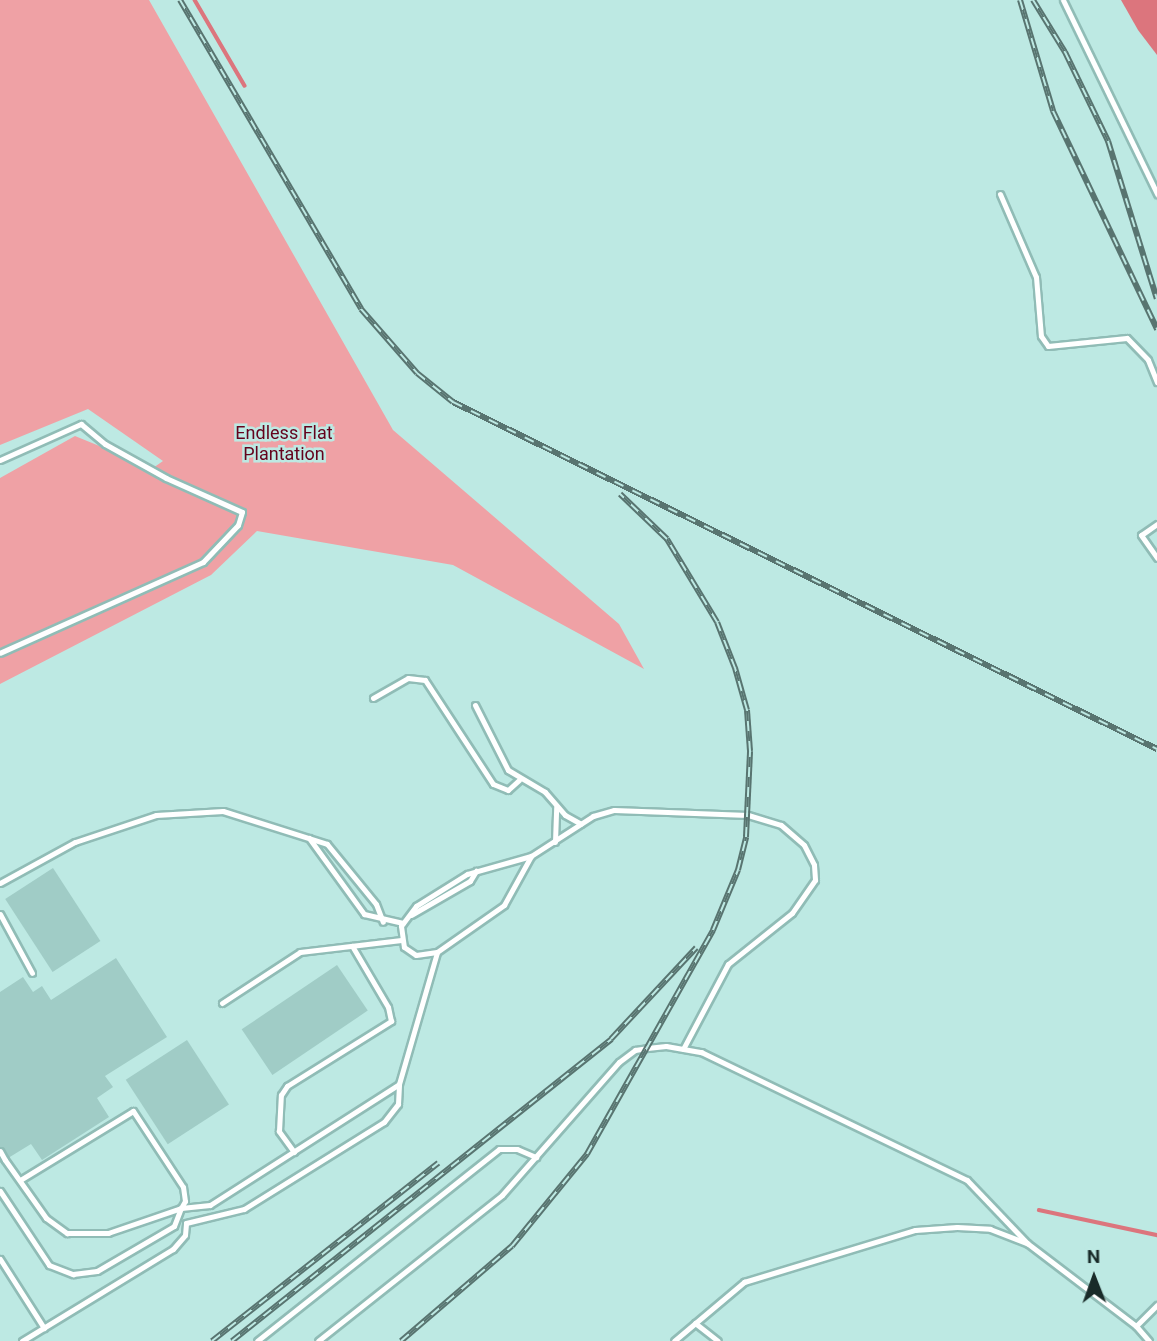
<!DOCTYPE html>
<style>
body{margin:0}
#map{position:relative;width:1157px;height:1341px;overflow:hidden;background:#bde9e3;font-family:Roboto,sans-serif}
div>[style]{position:absolute}
[style*='--x']{left:calc(var(--x)*1px);top:calc(var(--y)*1px);width:calc(var(--w)*1px);rotate:calc(var(--a)*1deg)}
.green>*{inset:0;background:#efa1a5}
.water>*{inset:0;background:#dc757d}
.stream>*{height:3.5px;margin:-1.75px;padding:0 1.75px;transform-origin:1.75px;border-radius:1.75px;background:#dc757d}
.building>*{inset:0;background:#a0ccc6;transform-origin:0 0}
.roads{filter:drop-shadow(2px 0 #90bcb6) drop-shadow(-2px 0 #90bcb6) drop-shadow(0 2px #90bcb6) drop-shadow(0 -2px #90bcb6)}
.lane>*{height:5px;margin:-2.5px;padding:0 2.5px;transform-origin:2.5px;border-radius:2.5px;background:#fff}
.rail>*{height:6px;margin-top:-3px;transform-origin:0;background:repeating-linear-gradient(90deg,#bde9e3 0 10px,#587470 0 20px);box-sizing:border-box;border-block:2px solid #587470}
span{translate:-50% -50%;white-space:nowrap;text-align:center;line-height:1.15;-webkit-text-stroke:5px #bde9e3;paint-order:stroke}
.park-label{font-size:18px;color:#64021c}
.north{position:absolute;left:1059px;top:1243px;width:70px;height:70px;-webkit-text-stroke:5px #bde9e3;paint-order:stroke;rotate:359deg;font-size:19px;font-weight:700;line-height:28px;text-align:center;color:#192b29}
.north::after{content:'';display:block;margin:auto;width:24px;height:32px;background:#192b29;clip-path:polygon(50% 0,100% 100%,50% 72%,0 100%)}
</style>
<div id="map">
<div class="green">
<div style="clip-path:polygon(0 0,149px 0,393px 430px,619px 624px,644px 669px,453px 565px,257px 531px,211px 575px,0 684px,0 478px,75px 436px,153px 468px,163px 461px,88px 409px,0 445px)"></div>
</div>
<div class="water">
<div style="clip-path:polygon(1121px 0,1157px 0,1157px 55px,1138px 30px)"></div>
</div>
<div class="stream">
<div style="--x:195;--y:0;--w:99;--a:59.8"></div>
<div style="--x:1039;--y:1210;--w:121;--a:12"></div>
</div>
<div class="building">
<div style="left:53px;top:868px;width:87px;height:57px;rotate:57deg"></div>
<div style="clip-path:polygon(116px 958px,167px 1037px,105px 1076px,113px 1087px,97px 1098px,109px 1117px,42px 1160px,31px 1144px,0 1163px,0 992px,23px 977px,33px 992px,42px 986px,51px 1000px)"></div>
<div style="left:337px;top:965px;width:55px;height:115px;rotate:56deg"></div>
<div style="left:187px;top:1040px;width:77px;height:73px;rotate:57deg"></div>
</div>
<div class="roads">
<div class="lane">
<div style="--x:1063;--y:0;--w:216;--a:64.1"></div>
<div style="--x:1000;--y:194;--w:90;--a:66.6"></div>
<div style="--x:1036;--y:277;--w:59;--a:85.2"></div>
<div style="--x:1041;--y:336;--w:12;--a:55"></div>
<div style="--x:1048;--y:346;--w:79;--a:-5.8"></div>
<div style="--x:1127;--y:338;--w:30;--a:46"></div>
<div style="--x:1148;--y:360;--w:24;--a:68"></div>
<div style="--x:0;--y:460;--w:89;--a:-24"></div>
<div style="--x:81;--y:424;--w:31;--a:40"></div>
<div style="--x:105;--y:444;--w:70;--a:29.1"></div>
<div style="--x:166;--y:478;--w:83;--a:24.1"></div>
<div style="--x:242;--y:512;--w:14;--a:107"></div>
<div style="--x:238;--y:525;--w:51;--a:133.4"></div>
<div style="--x:203;--y:562;--w:222;--a:155.9"></div>
<div style="--x:1157;--y:524;--w:19;--a:145"></div>
<div style="--x:1141;--y:535;--w:28;--a:55"></div>
<div style="--x:373;--y:698;--w:40;--a:-29.7"></div>
<div style="--x:408;--y:678;--w:17;--a:7"></div>
<div style="--x:425;--y:680;--w:124;--a:56.8"></div>
<div style="--x:493;--y:784;--w:16;--a:22"></div>
<div style="--x:508;--y:790;--w:15;--a:-42"></div>
<div style="--x:475;--y:705;--w:73;--a:63.1"></div>
<div style="--x:508;--y:770;--w:43;--a:30.7"></div>
<div style="--x:545;--y:792;--w:30;--a:49"></div>
<div style="--x:565;--y:815;--w:18;--a:29"></div>
<div style="--x:309;--y:838;--w:94;--a:54.1"></div>
<div style="--x:364;--y:914;--w:40;--a:13"></div>
<div style="--x:555;--y:842;--w:35;--a:-88"></div>
<div style="--x:531;--y:856;--w:66;--a:164.3"></div>
<div style="--x:467;--y:874;--w:60;--a:147.9"></div>
<div style="--x:416;--y:906;--w:25;--a:127"></div>
<div style="--x:401;--y:926;--w:21;--a:82"></div>
<div style="--x:404;--y:947;--w:14;--a:34"></div>
<div style="--x:416;--y:955;--w:21;--a:-8"></div>
<div style="--x:437;--y:952;--w:82;--a:-35"></div>
<div style="--x:504;--y:905;--w:56;--a:-61.1"></div>
<div style="--x:531;--y:856;--w:74;--a:-32.8"></div>
<div style="--x:593;--y:816;--w:22;--a:-16"></div>
<div style="--x:614;--y:810;--w:134;--a:2.1"></div>
<div style="--x:748;--y:815;--w:34;--a:17"></div>
<div style="--x:781;--y:825;--w:30;--a:41"></div>
<div style="--x:804;--y:845;--w:22;--a:63"></div>
<div style="--x:814;--y:865;--w:15;--a:86"></div>
<div style="--x:815;--y:880;--w:40;--a:124.9"></div>
<div style="--x:792;--y:913;--w:82;--a:141.4"></div>
<div style="--x:728;--y:964;--w:96;--a:117.9"></div>
<div style="--x:0;--y:883;--w:85;--a:-28.7"></div>
<div style="--x:75;--y:842;--w:85;--a:-18.4"></div>
<div style="--x:156;--y:815;--w:67;--a:-3.4"></div>
<div style="--x:223;--y:811;--w:109;--a:17.6"></div>
<div style="--x:327;--y:844;--w:77;--a:50.8"></div>
<div style="--x:376;--y:904;--w:19;--a:69"></div>
<div style="--x:0;--y:914;--w:67;--a:61.5"></div>
<div style="--x:411;--y:915;--w:68;--a:-30"></div>
<div style="--x:470;--y:881;--w:12;--a:-59"></div>
<div style="--x:222;--y:1003;--w:93;--a:-33.2"></div>
<div style="--x:300;--y:952;--w:102;--a:-6.8"></div>
<div style="--x:0;--y:1151;--w:10;--a:61"></div>
<div style="--x:5;--y:1160;--w:71;--a:54.7"></div>
<div style="--x:46;--y:1218;--w:26;--a:36"></div>
<div style="--x:67;--y:1233;--w:41;--a:0"></div>
<div style="--x:108;--y:1233;--w:77;--a:-18.9"></div>
<div style="--x:181;--y:1208;--w:8;--a:-60"></div>
<div style="--x:185;--y:1201;--w:14;--a:-98"></div>
<div style="--x:183;--y:1187;--w:91;--a:-123.3"></div>
<div style="--x:133;--y:1111;--w:132;--a:148.6"></div>
<div style="--x:294;--y:1152;--w:26;--a:-126"></div>
<div style="--x:279;--y:1131;--w:36;--a:-87"></div>
<div style="--x:281;--y:1095;--w:11;--a:-56"></div>
<div style="--x:287;--y:1086;--w:123;--a:-32"></div>
<div style="--x:391;--y:1021;--w:14;--a:-102"></div>
<div style="--x:388;--y:1007;--w:71;--a:-120.5"></div>
<div style="--x:0;--y:1191;--w:89;--a:56.5"></div>
<div style="--x:49;--y:1265;--w:26;--a:21"></div>
<div style="--x:73;--y:1274;--w:24;--a:-7"></div>
<div style="--x:97;--y:1271;--w:89;--a:-30.3"></div>
<div style="--x:174;--y:1226;--w:19;--a:-69"></div>
<div style="--x:181;--y:1208;--w:29;--a:-6"></div>
<div style="--x:210;--y:1205;--w:224;--a:-32.6"></div>
<div style="--x:399;--y:1084;--w:137;--a:-73.9"></div>
<div style="--x:0;--y:1259;--w:82;--a:57.5"></div>
<div style="--x:695;--y:1323;--w:29;--a:38"></div>
<div style="--x:1136;--y:1326;--w:30;--a:-45"></div>
<div style="--x:22;--y:1341;--w:177;--a:-31.4"></div>
<div style="--x:173;--y:1249;--w:18;--a:-49"></div>
<div style="--x:185;--y:1235;--w:12;--a:-85"></div>
<div style="--x:186;--y:1223;--w:60;--a:-13.6"></div>
<div style="--x:244;--y:1209;--w:165;--a:-31.9"></div>
<div style="--x:384;--y:1122;--w:23;--a:-52"></div>
<div style="--x:398;--y:1104;--w:20;--a:-87"></div>
<div style="--x:257;--y:1341;--w:309;--a:-38.4"></div>
<div style="--x:499;--y:1149;--w:18;--a:0"></div>
<div style="--x:517;--y:1149;--w:21;--a:23"></div>
<div style="--x:318;--y:1341;--w:235;--a:-38.4"></div>
<div style="--x:502;--y:1195;--w:177;--a:-48.7"></div>
<div style="--x:619;--y:1062;--w:20;--a:-37"></div>
<div style="--x:635;--y:1050;--w:12;--a:-9"></div>
<div style="--x:647;--y:1048;--w:19;--a:-6"></div>
<div style="--x:666;--y:1046;--w:36;--a:10"></div>
<div style="--x:701;--y:1052;--w:295;--a:25.7"></div>
<div style="--x:967;--y:1180;--w:87;--a:46.4"></div>
<div style="--x:674;--y:1341;--w:92;--a:-40.1"></div>
<div style="--x:744;--y:1282;--w:179;--a:-16.9"></div>
<div style="--x:915;--y:1230;--w:42;--a:-4.1"></div>
<div style="--x:957;--y:1227;--w:33;--a:3"></div>
<div style="--x:990;--y:1229;--w:40;--a:21"></div>
<div style="--x:1027;--y:1243;--w:137;--a:37.3"></div>
<div style="--x:1136;--y:1326;--w:20;--a:49"></div>
</div>
</div>
<div class="rail">
<div style="--x:180;--y:0;--w:358;--a:59.6"></div>
<div style="--x:361;--y:309;--w:85;--a:48.8"></div>
<div style="--x:417;--y:373;--w:46;--a:38.9"></div>
<div style="--x:453;--y:402;--w:785;--a:26.24"></div>
<div style="--x:1020;--y:0;--w:116;--a:73.4"></div>
<div style="--x:1053;--y:111;--w:242;--a:64.5"></div>
<div style="--x:1033;--y:0;--w:61;--a:58.4"></div>
<div style="--x:1065;--y:52;--w:99;--a:64.2"></div>
<div style="--x:1108;--y:141;--w:165;--a:72.8"></div>
<div style="--x:212;--y:1341;--w:288;--a:-38.2"></div>
<div style="--x:232;--y:1341;--w:485;--a:-38.5"></div>
<div style="--x:611;--y:1039;--w:125;--a:-47"></div>
<div style="--x:401;--y:1341;--w:146;--a:-40.6"></div>
<div style="--x:512;--y:1246;--w:119;--a:-50.8"></div>
<div style="--x:587;--y:1154;--w:257;--a:-60.6"></div>
<div style="--x:713;--y:930;--w:65;--a:-67.4"></div>
<div style="--x:738;--y:870;--w:34;--a:-76"></div>
<div style="--x:746;--y:837;--w:86;--a:-87.3"></div>
<div style="--x:750;--y:751;--w:41;--a:-94.2"></div>
<div style="--x:747;--y:710;--w:44;--a:-105.9"></div>
<div style="--x:735;--y:668;--w:49;--a:-111.4"></div>
<div style="--x:717;--y:622;--w:97;--a:-121.1"></div>
<div style="--x:667;--y:539;--w:65;--a:-136.2"></div>
</div>
<div class="park-label">
<span style="left:284px;top:444px">Endless Flat<br>Plantation</span>
</div>
<div class="north">N</div>
</div>
